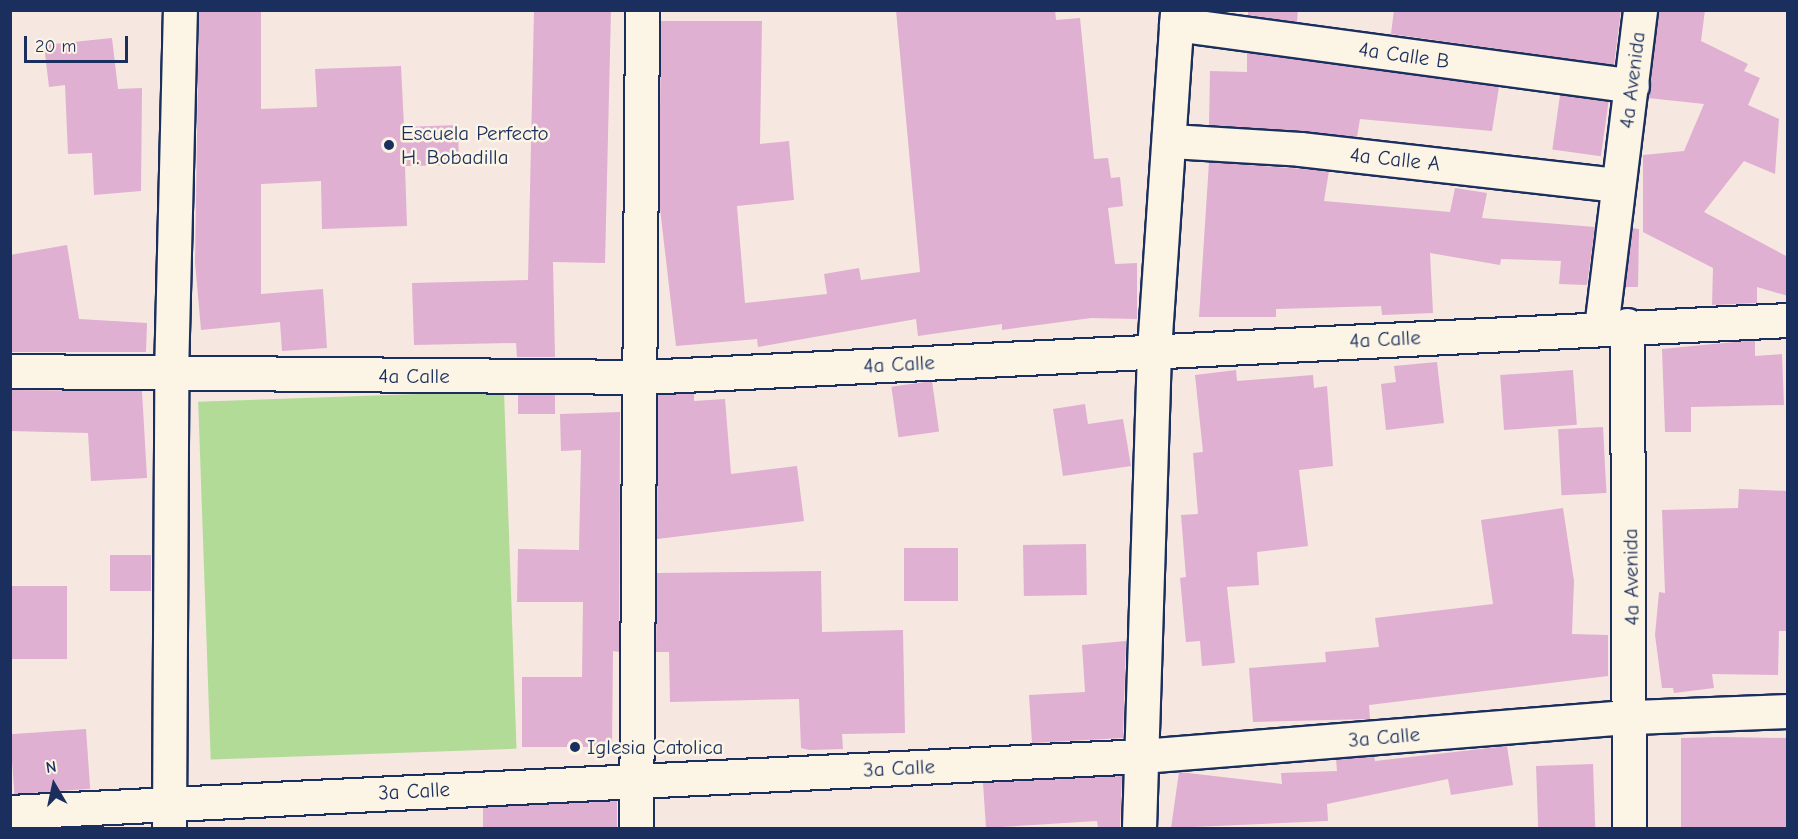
<!DOCTYPE html>
<style>
body{margin:0}
#map{position:relative;width:1798px;height:839px;overflow:hidden;background:#f6e7e1;font-family:"Comic Neue",sans-serif}
div>[style]{position:absolute}
[style*='--x']{left:calc(var(--x)*1px);top:calc(var(--y)*1px);width:calc(var(--w)*1px);rotate:calc(var(--a)*1deg)}
.green>*{inset:0;background:#b2db98;transform-origin:0 0}
.building>*{inset:0;background:#dfb0d1;transform-origin:0 0}
.roads{filter:drop-shadow(2px 0 #1b2f5e) drop-shadow(-2px 0 #1b2f5e) drop-shadow(0 2px #1b2f5e) drop-shadow(0 -2px #1b2f5e)}
.street>*{height:33px;margin:-16.5px;padding:0 16.5px;transform-origin:16.5px;border-radius:16.5px;background:#fcf5e5}
.dots>*{width:16px;height:16px;translate:-50% -50%;box-sizing:border-box;border:3px solid #fcf5e5;border-radius:50%}
span{translate:-50% -50%;white-space:nowrap;text-align:center;line-height:1.15;-webkit-text-stroke:5px #fcf5e5;paint-order:stroke}
.street-label{font-size:21px;color:#1b2f5e}
.poi-label{font-size:21px;color:#1b2f5e}
.left{translate:0 -50%;text-align:left}
.frame{position:absolute;inset:0;border:12px solid #1b2f5e;pointer-events:none}
.north{position:absolute;left:24px;top:755px;width:60px;height:60px;-webkit-text-stroke:4px #fcf5e5;paint-order:stroke;rotate:351deg;font-size:16px;font-weight:700;line-height:24px;text-align:center;color:#1b2f5e}
.north::after{content:'';display:block;margin:auto;width:21px;height:27px;background:#1b2f5e;clip-path:polygon(50% 0,100% 100%,50% 72%,0 100%)}
.scale{position:absolute;left:24px;top:36px;width:104px;height:27px;box-sizing:border-box;border:3px solid #1b2f5e;border-top:0;padding-left:8px;font-size:18px;line-height:21px;white-space:nowrap;color:#1b2f5e;-webkit-text-stroke:4px #fcf5e5;paint-order:stroke}
</style>
<div id="map">
<div class="green">
<div style="left:504px;top:391px;width:358px;height:306px;rotate:88deg"></div>
</div>
<div class="building">
<div style="clip-path:polygon(199px 10px,261px 10px,261px 109px,317px 107px,315px 69px,401px 66px,404px 127px,458px 125px,459px 165px,405px 166px,407px 226px,322px 229px,321px 181px,261px 184px,261px 294px,323px 289px,327px 348px,282px 351px,280px 322px,201px 330px,195px 262px)"></div>
<div style="clip-path:polygon(534px 10px,611px 10px,605px 263px,553px 262px,555px 357px,517px 357px,516px 343px,414px 345px,412px 283px,528px 280px)"></div>
<div style="clip-path:polygon(896px 10px,1055px 10px,1056px 20px,1080px 18px,1094px 159px,1108px 158px,1111px 178px,1120px 177px,1123px 206px,1108px 208px,1115px 264px,1137px 263px,1137px 319px,1091px 318px,1002px 330px,1002px 324px,918px 336px,916px 319px,758px 347px,757px 339px,676px 346px,659px 200px,661px 21px,762px 21px,760px 144px,789px 141px,794px 200px,737px 206px,745px 303px,827px 294px,824px 274px,859px 268px,861px 280px,920px 272px)"></div>
<div style="clip-path:polygon(1248px 10px,1298px 10px,1297px 22px,1248px 15px)"></div>
<div style="clip-path:polygon(1394px 10px,1621px 10px,1614px 65px,1391px 34px)"></div>
<div style="clip-path:polygon(1658px 10px,1705px 10px,1701px 41px,1748px 64px,1744px 71px,1760px 78px,1748px 105px,1779px 119px,1775px 174px,1744px 161px,1704px 212px,1788px 257px,1788px 296px,1757px 287px,1757px 303px,1712px 305px,1713px 268px,1643px 232px,1643px 155px,1684px 151px,1704px 104px,1648px 98px)"></div>
<div style="clip-path:polygon(112px 38px,118px 89px,142px 88px,141px 191px,94px 195px,92px 153px,68px 154px,65px 85px,49px 87px,44px 45px)"></div>
<div style="clip-path:polygon(1247px 53px,1499px 87px,1492px 131px,1360px 119px,1357px 137px,1209px 125px,1210px 71px,1247px 72px)"></div>
<div style="left:1560px;top:95px;width:49px;height:55px;rotate:8deg"></div>
<div style="clip-path:polygon(1209px 162px,1329px 171px,1324px 201px,1450px 212px,1455px 188px,1487px 193px,1482px 218px,1595px 227px,1587px 285px,1559px 284px,1561px 261px,1501px 259px,1500px 265px,1430px 253px,1433px 313px,1382px 315px,1381px 306px,1276px 309px,1276px 317px,1199px 317px)"></div>
<div style="clip-path:polygon(1632px 228px,1639px 229px,1638px 287px,1625px 287px)"></div>
<div style="clip-path:polygon(67px 245px,79px 319px,147px 323px,146px 352px,10px 352px,10px 255px)"></div>
<div style="clip-path:polygon(1755px 340px,1755px 356px,1782px 354px,1784px 405px,1691px 407px,1691px 432px,1665px 432px,1662px 349px)"></div>
<div style="clip-path:polygon(1437px 362px,1444px 423px,1386px 430px,1381px 384px,1396px 382px,1394px 366px)"></div>
<div style="clip-path:polygon(1236px 370px,1237px 381px,1313px 375px,1314px 388px,1327px 386px,1333px 466px,1299px 470px,1308px 546px,1257px 552px,1259px 585px,1227px 587px,1235px 663px,1202px 666px,1200px 641px,1186px 642px,1180px 578px,1186px 577px,1181px 515px,1198px 514px,1193px 453px,1203px 452px,1195px 375px)"></div>
<div style="left:1573px;top:370px;width:55px;height:73px;rotate:86deg"></div>
<div style="left:932px;top:381px;width:51px;height:41px;rotate:82deg"></div>
<div style="clip-path:polygon(10px 390px,142px 391px,147px 478px,91px 481px,88px 433px,10px 431px)"></div>
<div style="clip-path:polygon(694px 393px,694px 401px,725px 399px,731px 474px,797px 466px,804px 521px,657px 539px,658px 395px)"></div>
<div style="left:518px;top:395px;width:37px;height:19px"></div>
<div style="clip-path:polygon(1085px 404px,1088px 424px,1123px 419px,1131px 466px,1063px 476px,1053px 409px)"></div>
<div style="clip-path:polygon(620px 412px,619px 652px,613px 651px,612px 747px,522px 747px,522px 677px,582px 677px,583px 602px,517px 602px,518px 549px,579px 550px,581px 450px,561px 451px,560px 414px)"></div>
<div style="left:1603px;top:427px;width:66px;height:45px;rotate:87deg"></div>
<div style="clip-path:polygon(1739px 489px,1788px 491px,1788px 631px,1779px 631px,1778px 675px,1712px 674px,1714px 688px,1674px 693px,1673px 688px,1662px 688px,1655px 635px,1659px 592px,1665px 593px,1662px 510px,1738px 508px)"></div>
<div style="clip-path:polygon(1563px 508px,1574px 581px,1572px 634px,1608px 635px,1608px 676px,1369px 705px,1370px 719px,1253px 722px,1249px 668px,1326px 662px,1325px 652px,1379px 647px,1375px 618px,1493px 604px,1481px 520px)"></div>
<div style="left:1086px;top:544px;width:51px;height:63px;rotate:89deg"></div>
<div style="left:958px;top:548px;width:53px;height:54px;rotate:90deg"></div>
<div style="left:151px;top:555px;width:36px;height:41px;rotate:90deg"></div>
<div style="clip-path:polygon(821px 571px,822px 632px,903px 630px,905px 733px,842px 734px,843px 749px,809px 750px,801px 748px,799px 699px,670px 702px,669px 652px,656px 652px,657px 573px)"></div>
<div style="left:67px;top:586px;width:73px;height:57px;rotate:90deg"></div>
<div style="clip-path:polygon(1126px 641px,1123px 738px,1032px 743px,1029px 695px,1085px 692px,1082px 645px)"></div>
<div style="left:86px;top:729px;width:60px;height:76px;rotate:86deg"></div>
<div style="clip-path:polygon(1721px 737px,1788px 738px,1788px 828px,1681px 828px,1681px 738px)"></div>
<div style="clip-path:polygon(1507px 746px,1513px 785px,1451px 795px,1448px 779px,1327px 804px,1328px 821px,1171px 828px,1179px 772px,1282px 784px,1281px 773px,1337px 771px,1336px 759px,1374px 756px,1375px 761px)"></div>
<div style="left:1593px;top:764px;width:64px;height:57px;rotate:88deg"></div>
<div style="clip-path:polygon(1122px 776px,1120px 828px,1098px 828px,1097px 821px,986px 828px,983px 783px)"></div>
<div style="clip-path:polygon(617px 801px,617px 828px,483px 828px,483px 807px)"></div>
</div>
<div class="roads">
<div class="street">
<div style="--x:1176;--y:24;--w:460;--a:7.7"></div>
<div style="--x:1171;--y:141;--w:129;--a:3.5"></div>
<div style="--x:1300;--y:149;--w:320;--a:6.5"></div>
<div style="--x:1627;--y:325;--w:503;--a:89.77"></div>
<div style="--x:1601;--y:328;--w:320;--a:-83"></div>
<div style="--x:10;--y:371;--w:633;--a:0.54"></div>
<div style="--x:643;--y:377;--w:1146;--a:-2.85"></div>
<div style="--x:10;--y:812;--w:1133;--a:-2.83"></div>
<div style="--x:1142;--y:756;--w:492;--a:-4.6"></div>
<div style="--x:1632;--y:717;--w:156;--a:-2.2"></div>
<div style="--x:169;--y:828;--w:453;--a:-89.7"></div>
<div style="--x:171;--y:375;--w:365;--a:-88.6"></div>
<div style="--x:636;--y:828;--w:818;--a:-89.58"></div>
<div style="--x:1139;--y:828;--w:478;--a:-88.2"></div>
<div style="--x:1154;--y:350;--w:341;--a:-86.1"></div>
</div>
</div>
<div class="dots">
<div style="left:389px;top:145px;background:#1b2f5e"></div>
<div style="left:575px;top:747px;background:#1b2f5e"></div>
</div>
<div class="street-label">
<span style="left:1404px;top:55px;rotate:8deg">4a Calle B</span>
<span style="left:1632px;top:80px;rotate:-83deg">4a Avenida</span>
<span style="left:1395px;top:159px;rotate:6deg">4a Calle A</span>
<span style="left:1385px;top:339px;rotate:-3deg">4a Calle</span>
<span style="left:899px;top:364px;rotate:-3deg">4a Calle</span>
<span style="left:414px;top:376px">4a Calle</span>
<span style="left:1631px;top:577px;rotate:-91deg">4a Avenida</span>
<span style="left:1384px;top:737px;rotate:-5deg">3a Calle</span>
<span style="left:899px;top:768px;rotate:-3deg">3a Calle</span>
<span style="left:414px;top:791px;rotate:-3deg">3a Calle</span>
</div>
<div class="poi-label">
<span class="left" style="left:401px;top:145px">Escuela Perfecto<br>H. Bobadilla</span>
<span class="left" style="left:587px;top:747px">Iglesia Catolica</span>
</div>
<div class="frame"></div>
<div class="north">N</div>
<div class="scale">20 m</div>
</div>
